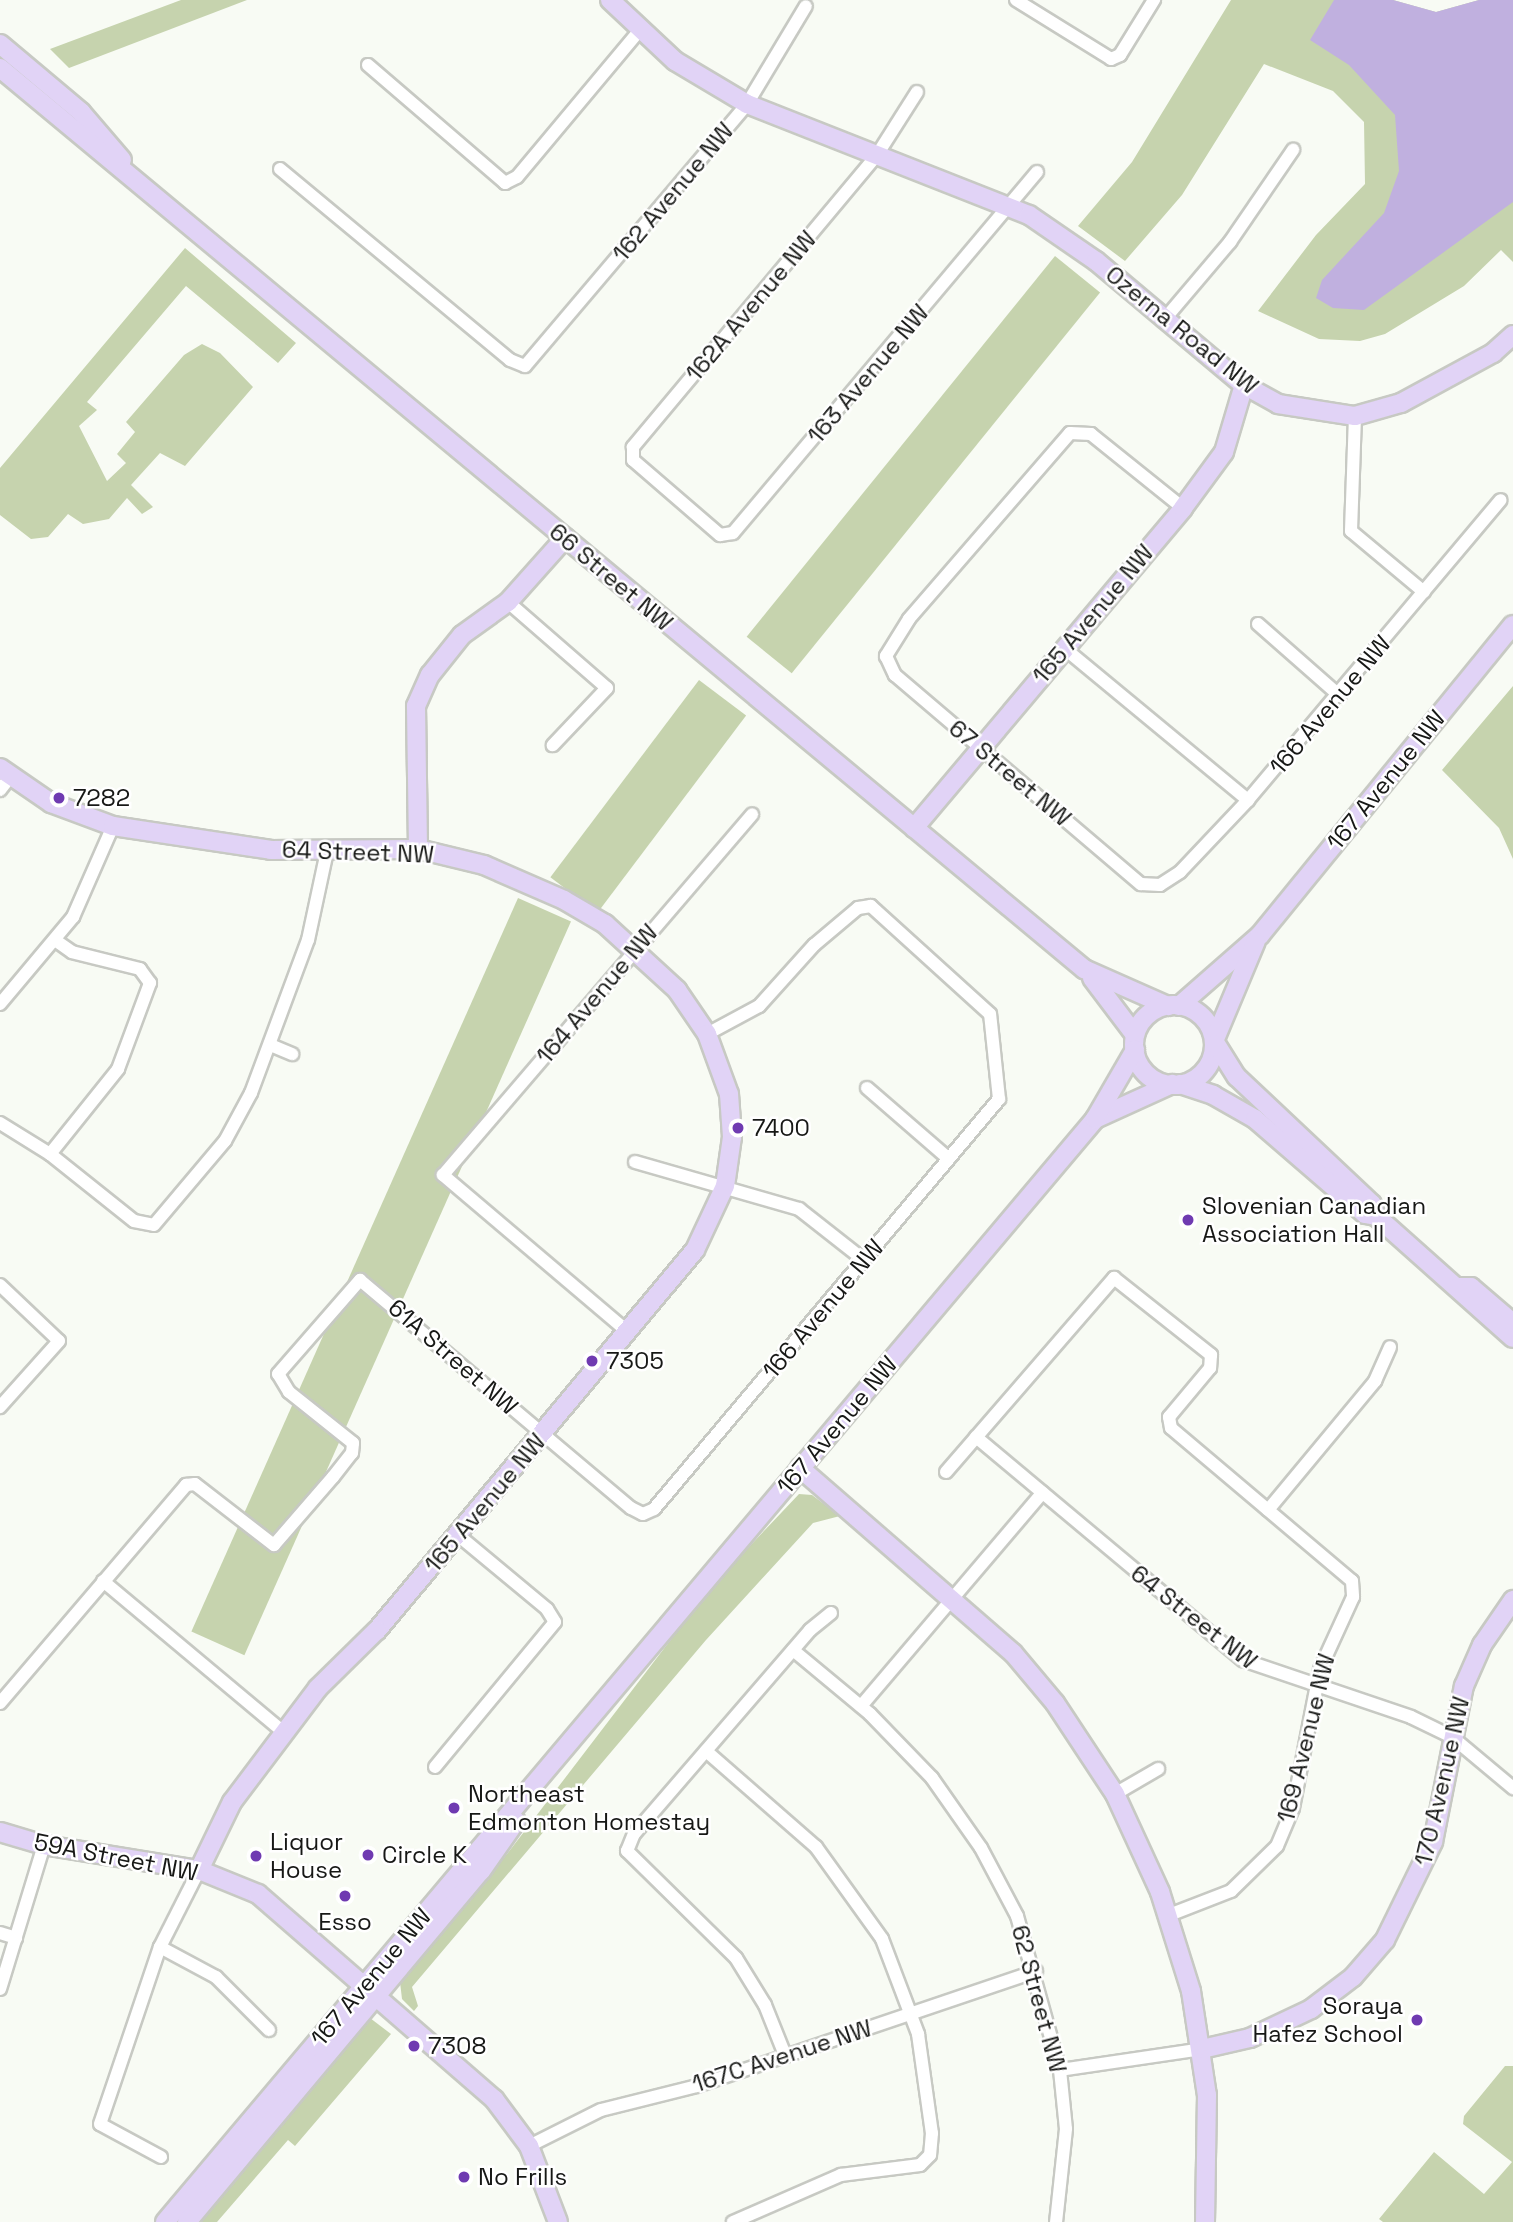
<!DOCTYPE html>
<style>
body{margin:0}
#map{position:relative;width:1513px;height:2222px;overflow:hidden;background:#f8fbf4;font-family:"Space Grotesk",sans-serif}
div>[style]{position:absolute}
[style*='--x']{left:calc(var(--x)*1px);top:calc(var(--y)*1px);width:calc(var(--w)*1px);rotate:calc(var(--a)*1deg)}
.green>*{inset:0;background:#c6d3ae;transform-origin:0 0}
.water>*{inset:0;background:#c0b0df}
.roads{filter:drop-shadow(2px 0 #c7c9c3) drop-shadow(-2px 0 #c7c9c3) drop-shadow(0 2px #c7c9c3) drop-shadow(0 -2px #c7c9c3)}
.street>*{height:12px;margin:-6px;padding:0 6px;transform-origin:6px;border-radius:6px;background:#fff}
.secondary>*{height:18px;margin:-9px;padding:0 9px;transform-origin:9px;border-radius:9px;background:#e1d3f6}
.secondary>.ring{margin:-9px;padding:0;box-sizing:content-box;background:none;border:18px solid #e1d3f6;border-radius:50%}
.dots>*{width:19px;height:19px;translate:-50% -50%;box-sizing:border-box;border:4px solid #fff;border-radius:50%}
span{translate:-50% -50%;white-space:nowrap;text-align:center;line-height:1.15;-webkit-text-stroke:5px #fff;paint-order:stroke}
.street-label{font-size:24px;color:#171816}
.poi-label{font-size:24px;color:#171816}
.left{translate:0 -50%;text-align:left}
.right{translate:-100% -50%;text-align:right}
</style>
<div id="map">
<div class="green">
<div style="clip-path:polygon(181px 0,247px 0,69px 68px,50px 49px)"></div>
<div style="clip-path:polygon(1231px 0,1393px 0,1436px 12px,1479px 0,1513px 0,1513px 262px,1501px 250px,1464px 286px,1385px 334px,1360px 341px,1319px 339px,1258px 311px,1316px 235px,1365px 184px,1364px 122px,1333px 91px,1264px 64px,1182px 195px,1125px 261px,1078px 226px,1132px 162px)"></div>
<div style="clip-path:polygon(185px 248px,296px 343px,278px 363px,186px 286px,87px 402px,97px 410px,79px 426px,107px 481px,126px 463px,117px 454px,135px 432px,126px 422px,184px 355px,202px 344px,220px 353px,253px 387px,185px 466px,160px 453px,131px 485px,153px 507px,142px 514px,127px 498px,109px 519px,83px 524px,68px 514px,48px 537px,31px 539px,0 515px,0 468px)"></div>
<div style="left:1055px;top:256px;width:58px;height:490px;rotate:39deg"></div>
<div style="left:699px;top:680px;width:59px;height:247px;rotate:37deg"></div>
<div style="clip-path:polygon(1513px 686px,1513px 859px,1499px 828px,1442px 770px)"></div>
<div style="left:518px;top:898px;width:58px;height:803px;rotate:24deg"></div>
<div style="clip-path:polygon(799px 1494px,812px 1495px,840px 1516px,813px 1523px,706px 1640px,412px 1987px,418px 2006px,414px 2011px,402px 1999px,400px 1982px,411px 1965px,507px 1854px,711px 1587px)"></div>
<div style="clip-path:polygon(370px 2018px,391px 2034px,295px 2146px,288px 2140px,217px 2222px,196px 2222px)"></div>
<div style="clip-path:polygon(1505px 2066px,1513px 2066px,1513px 2222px,1383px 2222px,1379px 2219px,1434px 2152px,1484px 2194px,1512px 2162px,1463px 2124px,1464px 2116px)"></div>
</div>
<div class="water">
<div style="clip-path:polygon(1334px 0,1393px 0,1436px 12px,1479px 0,1513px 0,1513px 202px,1364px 310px,1333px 308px,1316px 298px,1322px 280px,1384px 213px,1399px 171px,1395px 115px,1349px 65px,1310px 40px)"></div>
</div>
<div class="roads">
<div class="street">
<div style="--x:1016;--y:0;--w:112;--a:31.8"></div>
<div style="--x:1111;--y:59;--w:10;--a:-24"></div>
<div style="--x:1120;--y:55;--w:65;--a:-58.3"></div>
<div style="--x:368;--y:65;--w:181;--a:40.7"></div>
<div style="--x:505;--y:183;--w:13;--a:-27"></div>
<div style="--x:517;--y:177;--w:190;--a:-50.1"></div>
<div style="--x:917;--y:92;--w:75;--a:122.4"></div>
<div style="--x:877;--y:155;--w:381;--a:129.9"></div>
<div style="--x:633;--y:447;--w:13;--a:90"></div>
<div style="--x:633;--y:460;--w:115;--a:40.8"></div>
<div style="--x:720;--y:535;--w:13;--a:-9"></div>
<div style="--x:733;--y:533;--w:472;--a:-49.9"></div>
<div style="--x:280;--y:169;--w:299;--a:39.7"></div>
<div style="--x:510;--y:360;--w:16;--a:22"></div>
<div style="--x:525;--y:366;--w:343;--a:-49.7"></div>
<div style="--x:747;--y:104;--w:114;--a:-59"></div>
<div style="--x:1163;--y:321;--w:104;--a:-49.7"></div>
<div style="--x:1230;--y:242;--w:112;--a:-55.6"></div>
<div style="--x:1355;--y:416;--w:115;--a:92"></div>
<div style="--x:1351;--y:531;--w:95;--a:39.9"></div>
<div style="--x:1183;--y:508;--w:118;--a:-141.2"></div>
<div style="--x:1091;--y:434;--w:21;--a:-177"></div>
<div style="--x:1070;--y:433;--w:246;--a:130.9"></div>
<div style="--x:909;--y:619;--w:44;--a:121.9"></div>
<div style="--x:886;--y:656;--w:21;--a:65"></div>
<div style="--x:895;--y:675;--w:323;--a:40.4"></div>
<div style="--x:1141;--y:884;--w:19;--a:3"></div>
<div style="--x:1160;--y:885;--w:24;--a:-33"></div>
<div style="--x:1180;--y:872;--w:99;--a:-46.6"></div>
<div style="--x:1248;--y:800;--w:392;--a:-49.9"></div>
<div style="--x:508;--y:602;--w:131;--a:41"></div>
<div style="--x:607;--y:688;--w:79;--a:133.5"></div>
<div style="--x:1258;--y:624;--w:109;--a:41.3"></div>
<div style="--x:1064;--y:648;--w:239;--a:39.6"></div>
<div style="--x:0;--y:790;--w:16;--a:-52"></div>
<div style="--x:0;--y:1004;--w:114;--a:-50"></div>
<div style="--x:73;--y:917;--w:99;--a:-66.3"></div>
<div style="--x:273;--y:1046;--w:21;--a:23"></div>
<div style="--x:867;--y:1088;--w:108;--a:40.9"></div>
<div style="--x:0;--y:1123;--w:59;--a:31.8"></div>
<div style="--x:50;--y:1154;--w:107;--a:38.6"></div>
<div style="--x:134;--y:1221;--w:20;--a:11"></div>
<div style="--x:154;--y:1225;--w:110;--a:-49.8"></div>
<div style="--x:225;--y:1141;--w:55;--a:-61.6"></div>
<div style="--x:251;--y:1093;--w:163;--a:-69.6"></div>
<div style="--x:308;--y:940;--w:91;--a:-77.9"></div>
<div style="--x:50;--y:1154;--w:109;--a:-51.3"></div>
<div style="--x:118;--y:1069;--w:92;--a:-69.6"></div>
<div style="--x:150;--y:983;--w:17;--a:-126"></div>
<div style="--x:140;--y:969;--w:70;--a:-166"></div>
<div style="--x:72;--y:952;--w:21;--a:-145"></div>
<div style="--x:635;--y:1162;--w:171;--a:16"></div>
<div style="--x:799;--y:1209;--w:83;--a:38.1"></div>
<div style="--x:0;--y:1285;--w:81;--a:43.5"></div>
<div style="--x:59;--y:1341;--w:89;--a:131.8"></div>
<div style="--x:628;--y:1332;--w:243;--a:-139.7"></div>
<div style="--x:443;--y:1175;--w:475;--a:-49.4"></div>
<div style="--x:976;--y:1437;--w:348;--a:39.9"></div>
<div style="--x:1243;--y:1660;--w:177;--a:18.7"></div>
<div style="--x:1411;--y:1717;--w:46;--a:26"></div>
<div style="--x:1452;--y:1737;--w:80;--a:39.9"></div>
<div style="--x:946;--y:1472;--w:257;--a:-49.1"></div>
<div style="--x:1114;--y:1278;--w:124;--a:38.4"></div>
<div style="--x:1211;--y:1355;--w:13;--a:94"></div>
<div style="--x:1210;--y:1368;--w:64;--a:129.9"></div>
<div style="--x:1169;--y:1417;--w:11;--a:80"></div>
<div style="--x:1171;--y:1428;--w:237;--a:40.2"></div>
<div style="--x:1352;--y:1581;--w:16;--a:86"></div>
<div style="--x:1353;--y:1597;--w:79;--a:114.6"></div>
<div style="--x:1320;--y:1669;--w:142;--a:101"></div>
<div style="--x:1293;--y:1808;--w:41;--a:112.8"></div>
<div style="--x:1277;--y:1846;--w:64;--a:135.6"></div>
<div style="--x:1231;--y:1891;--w:66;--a:158.8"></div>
<div style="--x:1268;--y:1510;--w:168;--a:-50.3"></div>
<div style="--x:1375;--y:1381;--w:37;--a:-66"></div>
<div style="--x:103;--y:1581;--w:237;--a:39.9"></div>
<div style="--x:793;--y:1650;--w:100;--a:39.7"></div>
<div style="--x:870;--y:1714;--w:89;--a:45.9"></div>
<div style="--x:932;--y:1778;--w:85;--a:55"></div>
<div style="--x:981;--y:1848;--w:77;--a:62.1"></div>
<div style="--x:1017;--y:1916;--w:160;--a:74.4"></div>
<div style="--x:1060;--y:2070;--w:59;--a:84.2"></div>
<div style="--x:1066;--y:2129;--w:94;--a:96.1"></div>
<div style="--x:0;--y:1703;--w:287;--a:-49.5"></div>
<div style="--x:186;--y:1485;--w:9;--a:-6"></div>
<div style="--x:195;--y:1484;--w:100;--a:37.7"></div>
<div style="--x:274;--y:1545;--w:90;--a:-49.1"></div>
<div style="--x:333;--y:1477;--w:31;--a:-52"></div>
<div style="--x:352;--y:1453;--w:10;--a:-84"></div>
<div style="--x:353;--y:1443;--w:82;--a:-141.4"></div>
<div style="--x:289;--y:1392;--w:21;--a:-121"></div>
<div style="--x:278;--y:1374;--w:125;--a:-48.9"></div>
<div style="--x:360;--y:1280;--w:354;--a:40.1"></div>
<div style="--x:631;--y:1508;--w:13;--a:27"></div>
<div style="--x:643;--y:1514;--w:12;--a:-24"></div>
<div style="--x:654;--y:1509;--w:536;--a:-49.92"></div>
<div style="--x:999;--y:1099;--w:85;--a:-96"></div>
<div style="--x:990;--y:1014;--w:161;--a:-137.8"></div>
<div style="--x:871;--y:906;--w:13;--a:171"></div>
<div style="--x:858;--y:908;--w:57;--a:139.9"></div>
<div style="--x:814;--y:945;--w:82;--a:132"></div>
<div style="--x:759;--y:1006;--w:59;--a:151.7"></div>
<div style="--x:861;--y:1706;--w:280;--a:-49.6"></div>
<div style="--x:706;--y:1751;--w:146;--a:41.1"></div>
<div style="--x:816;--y:1847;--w:113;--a:54.3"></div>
<div style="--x:882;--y:1939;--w:102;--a:69.2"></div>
<div style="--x:918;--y:2034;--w:100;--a:82"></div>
<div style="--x:932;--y:2133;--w:22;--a:95"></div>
<div style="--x:930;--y:2155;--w:14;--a:135"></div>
<div style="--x:920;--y:2165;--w:80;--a:172.8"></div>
<div style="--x:841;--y:2175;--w:118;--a:156.5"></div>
<div style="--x:435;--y:1767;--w:188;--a:-50.4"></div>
<div style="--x:555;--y:1622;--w:15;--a:-122"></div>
<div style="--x:547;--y:1609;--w:116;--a:-140.3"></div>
<div style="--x:1115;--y:1794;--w:50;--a:-30.2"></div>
<div style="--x:0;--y:1933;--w:17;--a:17"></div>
<div style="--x:160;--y:1947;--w:64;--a:28.2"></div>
<div style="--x:216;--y:1977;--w:75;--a:45"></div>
<div style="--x:0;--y:1989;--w:151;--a:-73"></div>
<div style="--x:785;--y:2055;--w:54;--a:-111.8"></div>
<div style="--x:765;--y:2005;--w:55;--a:-121.7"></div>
<div style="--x:736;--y:1958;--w:153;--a:-135.5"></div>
<div style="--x:627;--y:1851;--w:18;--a:-68"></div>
<div style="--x:634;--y:1834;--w:269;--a:-49.2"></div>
<div style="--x:810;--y:1630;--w:27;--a:-39"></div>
<div style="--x:1060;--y:2070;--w:144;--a:-8.4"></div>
<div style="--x:529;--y:2146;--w:80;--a:-26.6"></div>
<div style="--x:601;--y:2110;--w:99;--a:-14"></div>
<div style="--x:697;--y:2086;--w:358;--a:-18.7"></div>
<div style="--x:161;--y:2157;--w:69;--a:-151.6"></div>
<div style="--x:100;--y:2124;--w:187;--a:-71.3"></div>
<div style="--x:160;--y:1947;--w:86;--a:-63.1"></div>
</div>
<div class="secondary">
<div style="--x:610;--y:0;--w:89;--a:43.2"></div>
<div style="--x:675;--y:61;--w:84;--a:30.8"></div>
<div style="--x:747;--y:104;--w:303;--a:21.5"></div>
<div style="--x:1029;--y:215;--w:81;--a:34.5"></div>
<div style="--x:1096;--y:261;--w:193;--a:40"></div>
<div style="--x:1244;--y:385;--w:39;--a:29"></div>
<div style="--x:1278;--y:404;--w:78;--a:8.9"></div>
<div style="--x:1355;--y:416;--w:48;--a:-15.8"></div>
<div style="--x:1401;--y:403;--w:105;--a:-28.5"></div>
<div style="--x:1493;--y:353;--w:27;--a:-42"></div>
<div style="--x:0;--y:44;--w:106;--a:40"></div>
<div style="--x:81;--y:112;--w:63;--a:49.5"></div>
<div style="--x:0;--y:68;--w:1410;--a:39.73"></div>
<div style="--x:1084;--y:969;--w:92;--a:23.8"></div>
<div style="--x:0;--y:768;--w:62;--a:34.5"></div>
<div style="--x:51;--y:803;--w:66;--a:20.4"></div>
<div style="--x:113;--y:826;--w:160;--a:8.6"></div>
<div style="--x:271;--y:850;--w:147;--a:-0.4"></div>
<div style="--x:418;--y:849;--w:68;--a:13.6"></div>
<div style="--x:484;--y:865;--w:87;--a:23.6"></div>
<div style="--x:564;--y:900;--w:48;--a:30.3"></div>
<div style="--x:605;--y:924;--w:98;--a:42.5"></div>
<div style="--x:677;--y:990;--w:53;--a:55.7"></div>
<div style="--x:707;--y:1034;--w:64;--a:69.9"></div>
<div style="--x:729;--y:1094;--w:43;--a:86"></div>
<div style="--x:732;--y:1137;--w:49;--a:98.1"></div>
<div style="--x:725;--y:1186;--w:71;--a:115.1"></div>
<div style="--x:695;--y:1250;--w:496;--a:129.9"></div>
<div style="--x:377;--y:1630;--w:83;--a:135.5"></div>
<div style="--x:318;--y:1688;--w:143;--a:127"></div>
<div style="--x:232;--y:1802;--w:76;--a:115.9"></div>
<div style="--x:914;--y:828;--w:418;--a:-49.9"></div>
<div style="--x:1183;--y:508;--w:69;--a:-53.8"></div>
<div style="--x:1224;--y:452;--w:70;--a:-73.4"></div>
<div style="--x:418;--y:849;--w:143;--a:-90.8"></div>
<div style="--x:416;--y:706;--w:34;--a:-66"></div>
<div style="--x:430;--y:675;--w:51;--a:-51.3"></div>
<div style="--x:462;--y:635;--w:57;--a:-35.7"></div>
<div style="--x:508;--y:602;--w:86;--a:-48.3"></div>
<div style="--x:1092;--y:978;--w:71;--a:53"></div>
<div class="ring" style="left:1134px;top:1005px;width:62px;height:62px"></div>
<div style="--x:1179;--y:1006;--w:108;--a:-41.2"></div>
<div style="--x:1260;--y:935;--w:400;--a:-50.8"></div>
<div style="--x:1215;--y:1039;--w:106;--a:-67.3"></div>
<div style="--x:1216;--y:1044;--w:39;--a:58"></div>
<div style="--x:1237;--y:1077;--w:185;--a:43.3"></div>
<div style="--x:1372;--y:1204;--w:13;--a:72"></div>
<div style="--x:1376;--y:1216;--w:183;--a:41.7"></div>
<div style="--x:1180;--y:1084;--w:35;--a:18"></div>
<div style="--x:1213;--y:1095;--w:48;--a:29.7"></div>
<div style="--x:1255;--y:1119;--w:145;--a:40.8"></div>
<div style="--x:1365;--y:1214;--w:11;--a:10"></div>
<div style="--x:1095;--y:1119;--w:85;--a:-24.4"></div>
<div style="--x:1458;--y:1287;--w:13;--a:0"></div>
<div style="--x:1471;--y:1287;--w:55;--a:40.6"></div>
<div style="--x:800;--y:1468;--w:282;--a:41"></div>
<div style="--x:1013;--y:1653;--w:65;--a:50"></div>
<div style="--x:1055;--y:1703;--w:109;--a:56.6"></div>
<div style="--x:1115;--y:1794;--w:108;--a:65.3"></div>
<div style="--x:1160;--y:1892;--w:104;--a:72.6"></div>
<div style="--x:1191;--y:1991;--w:105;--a:81.3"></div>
<div style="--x:1207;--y:2095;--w:127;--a:90.9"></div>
<div style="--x:0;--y:1832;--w:46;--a:16.5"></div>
<div style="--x:44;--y:1845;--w:157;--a:9.2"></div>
<div style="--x:199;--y:1870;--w:64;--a:22.1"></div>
<div style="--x:258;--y:1894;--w:313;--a:41"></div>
<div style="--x:494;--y:2099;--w:59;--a:53.3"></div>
<div style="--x:529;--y:2146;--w:81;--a:69.1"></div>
<div style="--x:1202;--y:2049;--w:49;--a:-12.9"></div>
<div style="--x:1250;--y:2038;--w:68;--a:-25.4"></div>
<div style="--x:1311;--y:2009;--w:53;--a:-37.3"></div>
<div style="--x:1353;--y:1977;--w:49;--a:-49.1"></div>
<div style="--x:1385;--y:1940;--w:109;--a:-63.9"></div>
<div style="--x:1433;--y:1842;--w:159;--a:-78.8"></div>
<div style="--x:1464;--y:1686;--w:45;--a:-66.3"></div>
<div style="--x:1482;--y:1645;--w:55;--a:-55.4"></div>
<div style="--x:165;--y:2222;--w:1443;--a:-49.86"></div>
<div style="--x:1095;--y:1119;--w:80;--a:-59.9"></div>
<div style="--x:187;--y:2222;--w:458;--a:-50.1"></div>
<div style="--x:481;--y:1871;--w:61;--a:-55"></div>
</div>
</div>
<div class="dots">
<div style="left:59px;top:798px;background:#6f3ab1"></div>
<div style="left:738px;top:1128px;background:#6f3ab1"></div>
<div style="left:1188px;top:1220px;background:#6f3ab1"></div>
<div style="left:592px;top:1361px;background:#6f3ab1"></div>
<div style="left:454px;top:1808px;background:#6f3ab1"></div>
<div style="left:368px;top:1855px;background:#6f3ab1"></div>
<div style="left:256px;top:1856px;background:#6f3ab1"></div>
<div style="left:345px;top:1896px;background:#6f3ab1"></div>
<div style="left:1417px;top:2020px;background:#6f3ab1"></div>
<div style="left:414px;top:2046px;background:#6f3ab1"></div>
<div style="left:464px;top:2177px;background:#6f3ab1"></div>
</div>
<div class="street-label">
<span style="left:673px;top:192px;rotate:-50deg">162 Avenue NW</span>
<span style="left:751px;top:306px;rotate:-50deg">162A Avenue NW</span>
<span style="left:1182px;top:330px;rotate:39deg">Ozerna Road NW</span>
<span style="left:868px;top:374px;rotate:-50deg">163 Avenue NW</span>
<span style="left:611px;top:577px;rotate:40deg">66 Street NW</span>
<span style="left:1093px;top:614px;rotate:-50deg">165 Avenue NW</span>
<span style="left:1330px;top:705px;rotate:-50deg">166 Avenue NW</span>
<span style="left:1010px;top:773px;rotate:40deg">67 Street NW</span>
<span style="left:1386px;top:780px;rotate:-51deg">167 Avenue NW</span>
<span style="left:358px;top:852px;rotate:2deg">64 Street NW</span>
<span style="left:597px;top:994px;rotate:-50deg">164 Avenue NW</span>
<span style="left:823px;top:1309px;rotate:-50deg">166 Avenue NW</span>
<span style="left:453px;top:1357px;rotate:41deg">61A Street NW</span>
<span style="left:837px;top:1425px;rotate:-50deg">167 Avenue NW</span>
<span style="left:485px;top:1503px;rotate:-50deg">165 Avenue NW</span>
<span style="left:1194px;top:1617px;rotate:38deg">64 Street NW</span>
<span style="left:1306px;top:1738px;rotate:-76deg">169 Avenue NW</span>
<span style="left:1442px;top:1781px;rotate:-77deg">170 Avenue NW</span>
<span style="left:116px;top:1857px;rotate:11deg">59A Street NW</span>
<span style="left:371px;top:1977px;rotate:-50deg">167 Avenue NW</span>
<span style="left:1039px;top:1999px;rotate:75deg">62 Street NW</span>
<span style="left:782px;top:2056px;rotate:-18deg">167C Avenue NW</span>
</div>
<div class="poi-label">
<span class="left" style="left:73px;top:798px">7282</span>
<span class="left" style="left:752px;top:1128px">7400</span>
<span class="left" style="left:1202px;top:1220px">Slovenian Canadian<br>Association Hall</span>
<span class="left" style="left:606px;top:1361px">7305</span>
<span class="left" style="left:468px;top:1808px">Northeast<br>Edmonton Homestay</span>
<span class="left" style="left:270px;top:1856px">Liquor<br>House</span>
<span class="left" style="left:382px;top:1855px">Circle K</span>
<span style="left:345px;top:1922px">Esso</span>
<span class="right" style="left:1403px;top:2020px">Soraya<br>Hafez School</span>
<span class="left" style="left:428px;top:2046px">7308</span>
<span class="left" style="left:478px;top:2177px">No Frills</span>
</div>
</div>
